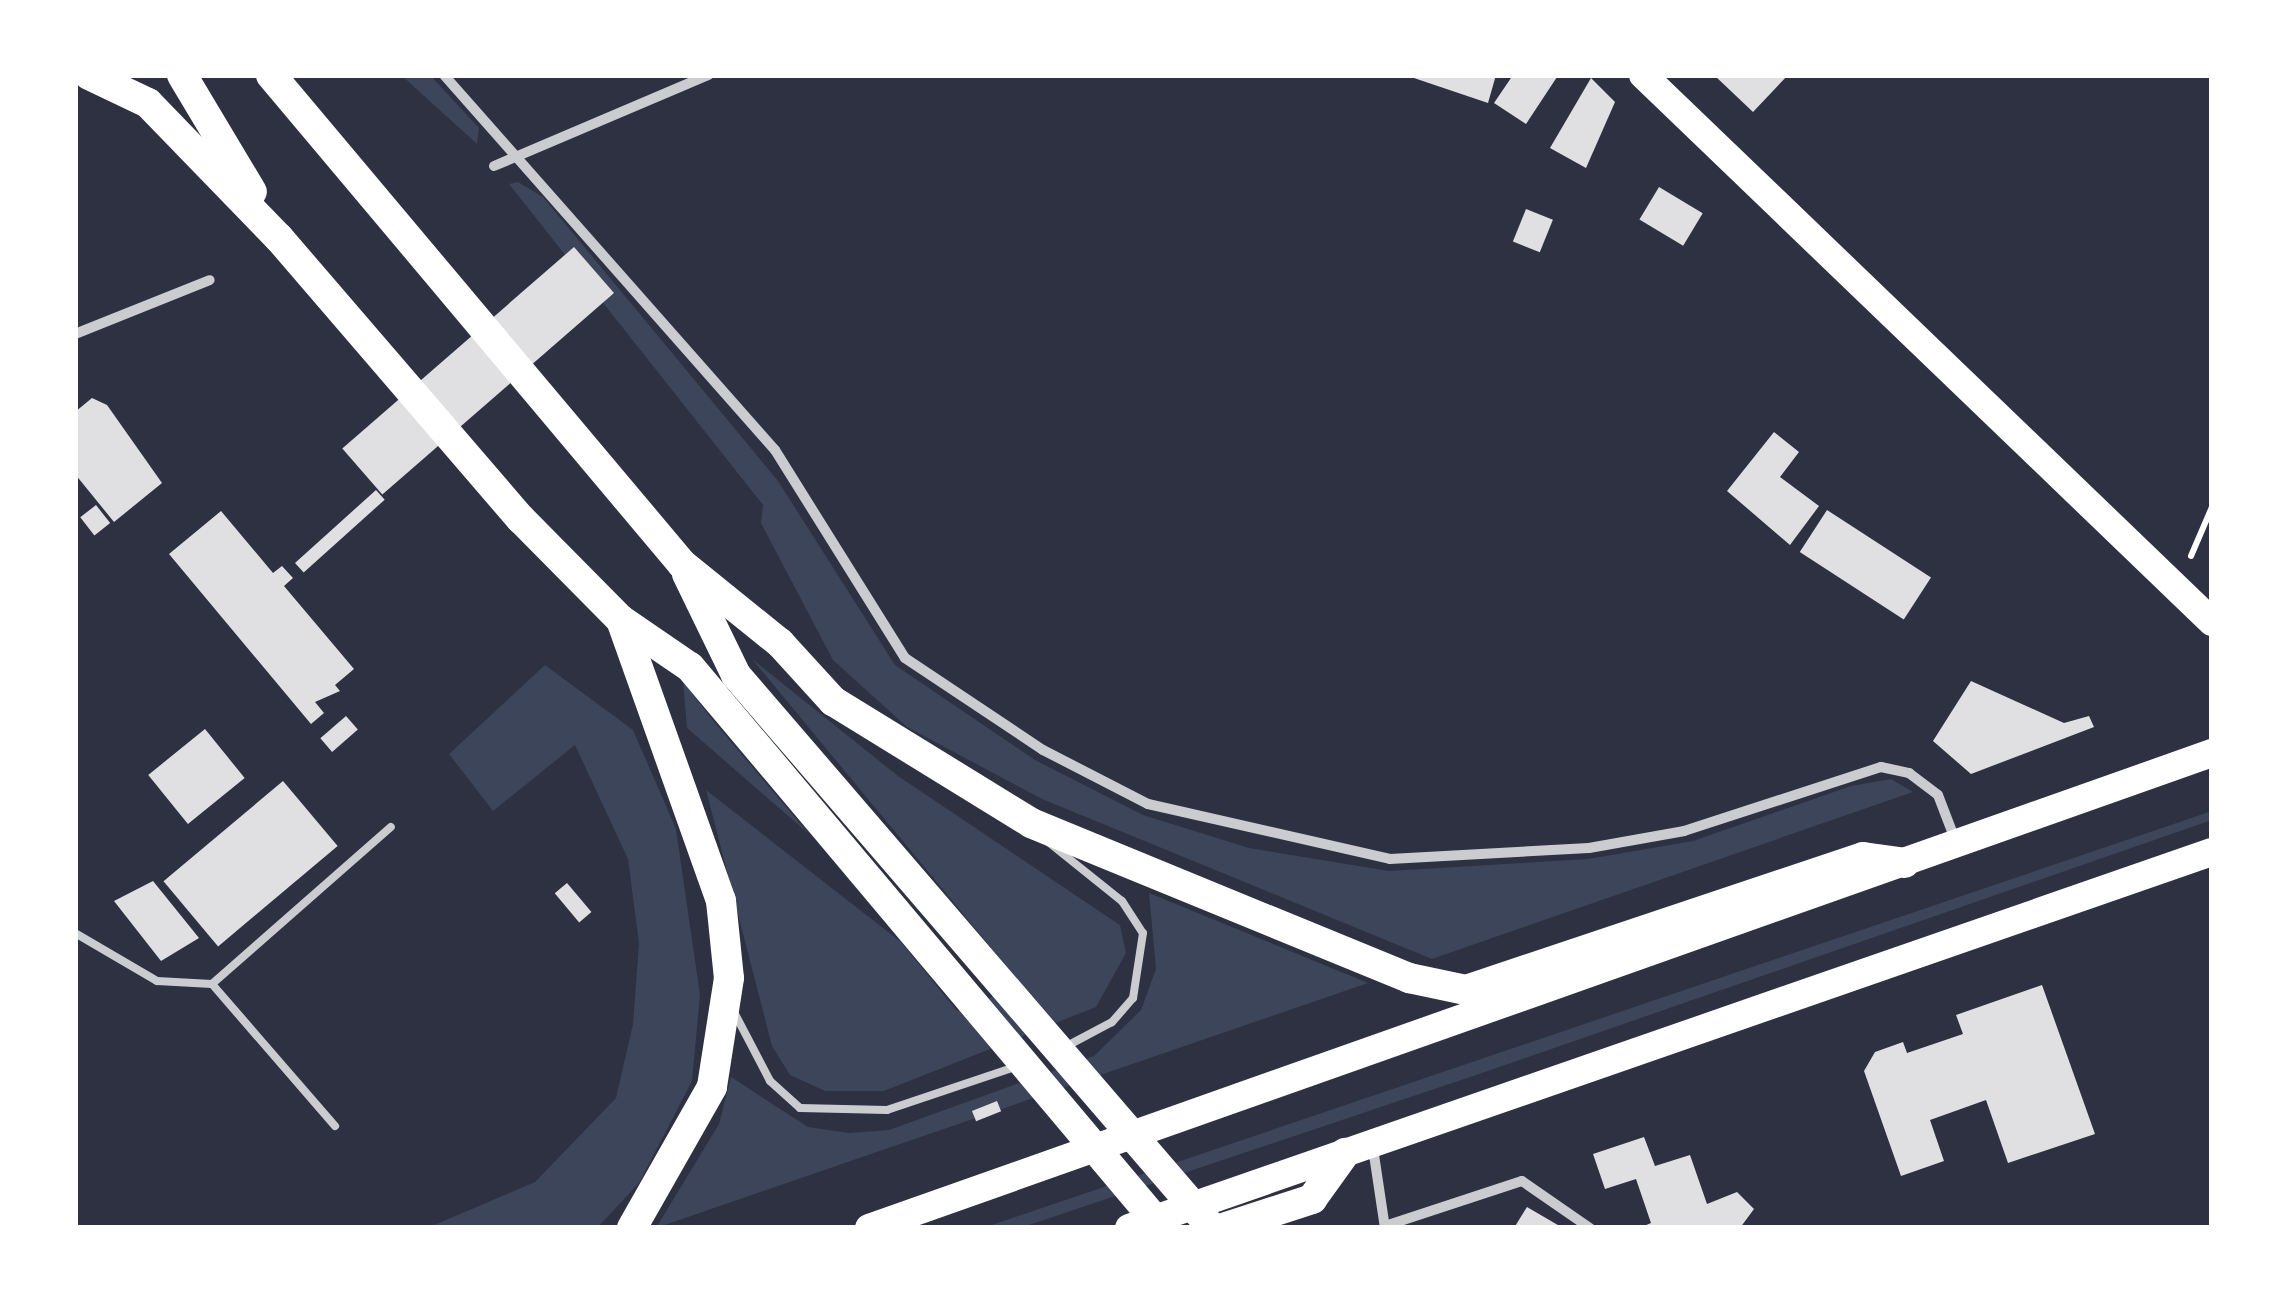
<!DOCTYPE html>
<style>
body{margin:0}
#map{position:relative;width:2287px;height:1303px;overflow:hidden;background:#2d3142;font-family:Spectral,serif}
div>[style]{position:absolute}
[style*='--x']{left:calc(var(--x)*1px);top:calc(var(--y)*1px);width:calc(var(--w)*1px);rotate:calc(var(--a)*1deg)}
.green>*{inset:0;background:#3c4559}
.building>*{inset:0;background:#e0e0e3;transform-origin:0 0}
.path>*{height:6px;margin:-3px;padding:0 3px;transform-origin:3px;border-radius:3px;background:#fff}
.service>*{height:8px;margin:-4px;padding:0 4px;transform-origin:4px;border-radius:4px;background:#caccd0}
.minor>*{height:10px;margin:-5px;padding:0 5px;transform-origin:5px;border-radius:5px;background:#caccd0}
.trunk>*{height:28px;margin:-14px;padding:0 14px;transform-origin:14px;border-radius:14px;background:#fff}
.motorway>*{height:30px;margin:-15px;padding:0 15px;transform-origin:15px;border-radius:15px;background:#fff}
span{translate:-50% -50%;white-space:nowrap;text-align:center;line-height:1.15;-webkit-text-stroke:10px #fff;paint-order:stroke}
.frame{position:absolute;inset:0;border:78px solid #fff;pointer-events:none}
</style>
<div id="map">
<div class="green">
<div style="clip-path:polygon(401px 75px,430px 75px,479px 128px,477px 144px)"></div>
<div style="clip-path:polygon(518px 182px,543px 197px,778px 481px,895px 665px,1035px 760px,1143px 815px,1249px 848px,1389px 871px,1588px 859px,1693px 841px,1851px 786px,1891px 779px,1913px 792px,1432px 959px,1042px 799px,907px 727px,833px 660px,761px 523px,763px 505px,509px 184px)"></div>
<div style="clip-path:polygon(752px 659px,898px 776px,1120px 925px,1126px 953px,1096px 1007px,884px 1091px,825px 1091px,790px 1075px,772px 1046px,706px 790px,901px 942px,957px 1011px,1022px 985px)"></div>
<div style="clip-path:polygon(545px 665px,633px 730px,676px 829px,700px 995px,692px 1081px,639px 1183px,597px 1228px,427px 1228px,535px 1182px,616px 1098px,633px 1024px,639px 943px,628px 859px,575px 745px,493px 811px,449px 754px)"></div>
<div style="clip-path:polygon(683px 681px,710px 717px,809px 834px,687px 728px)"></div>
<div style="clip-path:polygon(2212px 811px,2212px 820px,1485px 1072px,1020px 1228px,983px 1228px)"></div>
<div style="clip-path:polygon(1149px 893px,1368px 983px,656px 1228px,719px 1124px,731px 1077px,808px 1127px,849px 1133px,889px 1130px,1094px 1056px,1141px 1010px,1156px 969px)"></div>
</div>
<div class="building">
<div style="clip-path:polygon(1405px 75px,1496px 75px,1488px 103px)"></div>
<div style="clip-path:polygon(1513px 75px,1557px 77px,1526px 124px,1494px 103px)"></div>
<div style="clip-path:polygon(1714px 75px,1788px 75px,1753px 112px)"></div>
<div style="clip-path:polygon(1591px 78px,1615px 102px,1586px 168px,1550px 148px)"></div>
<div style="left:1659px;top:187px;width:51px;height:38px;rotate:31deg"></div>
<div style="left:1526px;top:209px;width:29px;height:35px;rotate:22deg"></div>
<div style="left:574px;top:247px;width:61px;height:307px;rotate:49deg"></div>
<div style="clip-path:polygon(92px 398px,107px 405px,162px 483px,114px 522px,75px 474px,75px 412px)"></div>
<div style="clip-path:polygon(1774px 432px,1799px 452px,1780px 477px,1819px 506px,1790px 545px,1727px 491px)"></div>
<div style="left:376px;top:490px;width:13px;height:109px;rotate:48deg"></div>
<div style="left:96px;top:505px;width:23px;height:20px;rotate:52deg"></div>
<div style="left:1827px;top:510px;width:124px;height:50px;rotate:33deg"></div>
<div style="clip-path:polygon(221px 511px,273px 573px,282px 566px,293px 578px,284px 586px,354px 669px,335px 685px,340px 691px,315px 702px,324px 713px,311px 724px,169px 554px)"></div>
<div style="clip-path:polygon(1971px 681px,2064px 723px,2089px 716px,2094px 727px,1971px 774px,1933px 741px)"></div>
<div style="left:346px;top:716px;width:18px;height:34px;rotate:49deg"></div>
<div style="left:205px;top:729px;width:63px;height:73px;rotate:51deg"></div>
<div style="left:283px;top:781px;width:85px;height:156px;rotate:50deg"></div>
<div style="clip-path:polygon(153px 881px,199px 938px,161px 961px,114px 901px)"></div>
<div style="left:567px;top:883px;width:38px;height:16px;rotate:50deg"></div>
<div style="clip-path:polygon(2042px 985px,2095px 1134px,2008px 1163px,1986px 1100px,1930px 1120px,1944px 1161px,1901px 1176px,1864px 1071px,1875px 1052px,1903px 1042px,1907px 1053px,1963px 1034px,1956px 1015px)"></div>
<div style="left:997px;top:1101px;width:11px;height:27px;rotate:68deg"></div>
<div style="clip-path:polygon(1644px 1137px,1655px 1166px,1690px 1155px,1707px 1204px,1737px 1192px,1754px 1209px,1740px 1228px,1639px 1228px,1651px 1223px,1636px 1179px,1605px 1189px,1593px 1154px)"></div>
<div style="clip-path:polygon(1527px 1207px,1563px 1228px,1514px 1228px)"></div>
</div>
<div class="path">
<div style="--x:2191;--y:556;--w:53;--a:-66.8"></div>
</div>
<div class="service">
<div style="--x:1047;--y:841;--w:96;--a:38.7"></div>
<div style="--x:1122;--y:901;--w:38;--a:57"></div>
<div style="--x:1143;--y:933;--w:66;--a:98.7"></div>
<div style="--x:1133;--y:998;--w:32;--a:131"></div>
<div style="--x:1112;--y:1022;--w:53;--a:152"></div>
<div style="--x:75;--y:933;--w:95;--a:30.3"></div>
<div style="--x:157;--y:981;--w:55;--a:3.1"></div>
<div style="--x:212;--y:984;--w:238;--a:-41.3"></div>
<div style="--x:212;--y:984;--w:188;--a:49.1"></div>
<div style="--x:734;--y:1012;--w:78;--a:62.4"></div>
<div style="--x:770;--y:1081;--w:40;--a:42"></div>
<div style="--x:800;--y:1108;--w:87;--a:1.3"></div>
<div style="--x:887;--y:1110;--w:135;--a:-18.6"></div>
</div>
<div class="minor">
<div style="--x:444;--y:75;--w:500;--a:48.57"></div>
<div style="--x:775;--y:450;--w:245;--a:58"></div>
<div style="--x:905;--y:658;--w:166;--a:33.7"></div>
<div style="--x:1043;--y:750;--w:118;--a:27.2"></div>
<div style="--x:1148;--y:804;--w:248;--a:12.8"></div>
<div style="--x:1390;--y:859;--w:199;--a:-3.2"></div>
<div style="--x:1589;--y:848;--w:97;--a:-10.1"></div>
<div style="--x:1684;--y:831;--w:207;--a:-18"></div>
<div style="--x:1881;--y:767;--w:29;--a:12"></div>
<div style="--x:1909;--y:773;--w:36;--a:37"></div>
<div style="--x:1938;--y:795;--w:50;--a:69"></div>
<div style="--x:494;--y:166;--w:233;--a:-23"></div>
<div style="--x:75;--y:334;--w:145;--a:-21.8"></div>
<div style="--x:1373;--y:1148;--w:81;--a:81.5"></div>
<div style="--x:1385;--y:1226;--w:144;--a:-18.2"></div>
<div style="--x:1522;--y:1181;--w:83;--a:34.7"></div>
</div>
<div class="trunk">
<div style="--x:1643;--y:75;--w:789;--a:43.87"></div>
<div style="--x:869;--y:1228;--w:1425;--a:-19.48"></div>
<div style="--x:1129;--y:1228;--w:1146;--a:-19.15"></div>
</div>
<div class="motorway">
<div style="--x:89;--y:75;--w:65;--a:25.4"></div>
<div style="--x:148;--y:103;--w:188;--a:45.9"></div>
<div style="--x:279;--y:238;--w:371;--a:49.3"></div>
<div style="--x:521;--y:519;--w:142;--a:45.3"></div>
<div style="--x:621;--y:620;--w:83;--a:34.3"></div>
<div style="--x:690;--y:667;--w:733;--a:49.92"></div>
<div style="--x:182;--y:75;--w:136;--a:59.1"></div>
<div style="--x:271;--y:75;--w:639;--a:49.95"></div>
<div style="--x:682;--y:564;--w:126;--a:38.9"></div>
<div style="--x:780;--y:643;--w:79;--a:47.6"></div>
<div style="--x:833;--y:701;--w:233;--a:31.6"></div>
<div style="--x:1031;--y:823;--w:409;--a:22.3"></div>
<div style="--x:1409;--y:978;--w:58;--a:11.9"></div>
<div style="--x:1466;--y:990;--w:419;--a:-18.5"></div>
<div style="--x:1863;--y:857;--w:42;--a:8.1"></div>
<div style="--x:687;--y:574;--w:112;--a:64.1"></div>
<div style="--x:736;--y:675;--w:730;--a:49.28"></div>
<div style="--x:621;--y:620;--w:298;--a:70.4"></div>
<div style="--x:721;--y:901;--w:77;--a:84.1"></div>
<div style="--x:729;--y:978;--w:110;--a:98.9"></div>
<div style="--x:712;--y:1087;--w:162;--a:119.6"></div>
<div style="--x:1223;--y:1228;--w:94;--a:-18"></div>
<div style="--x:1312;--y:1199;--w:57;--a:-54.3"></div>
</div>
<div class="frame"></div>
</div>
